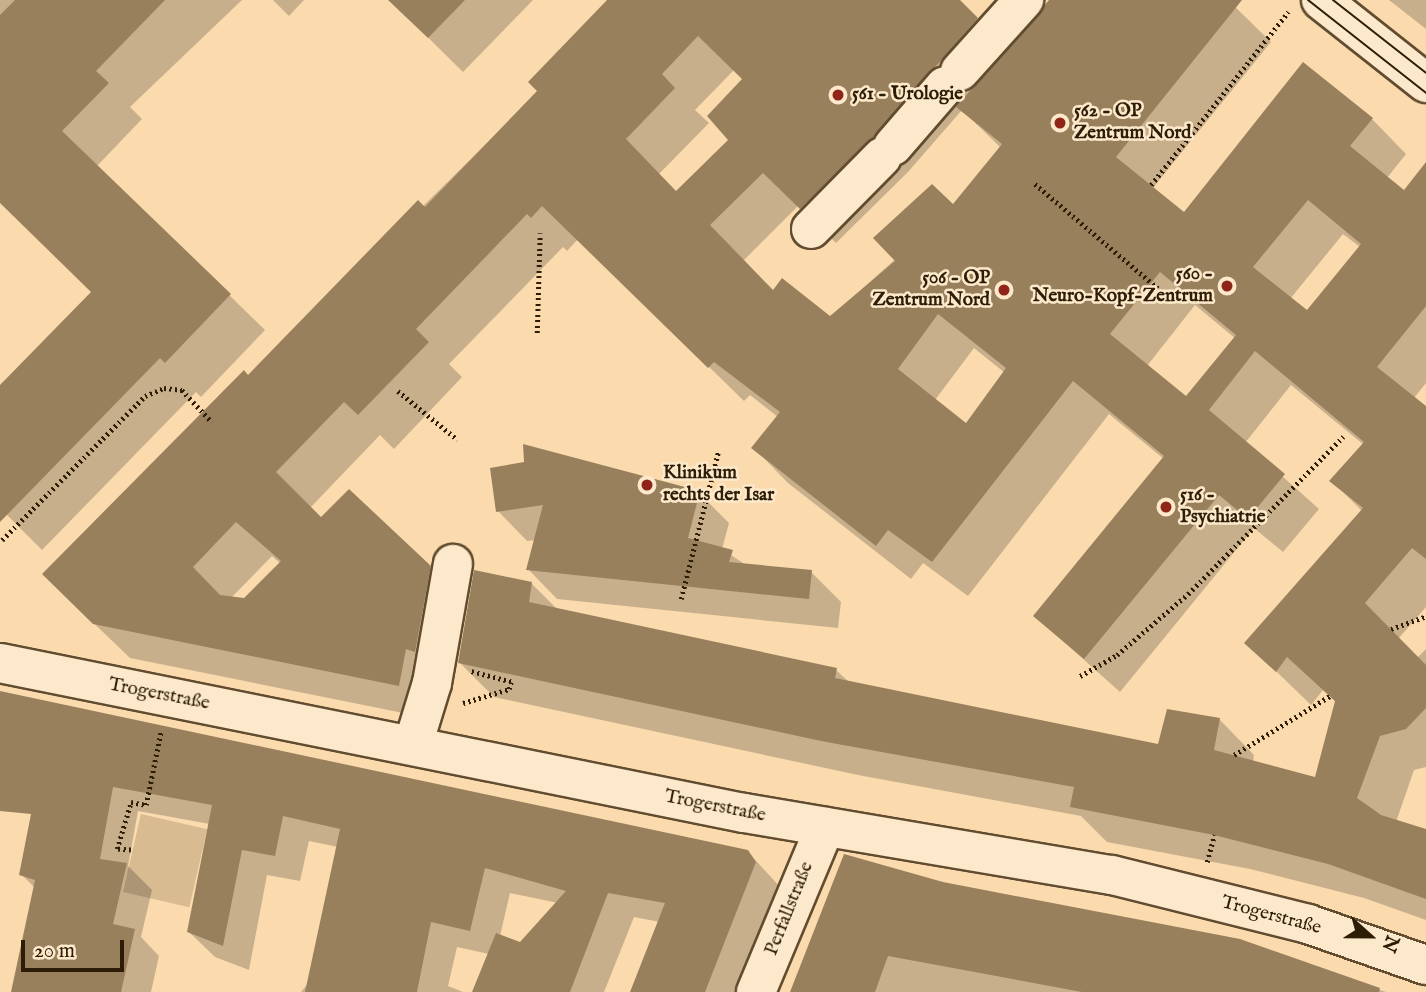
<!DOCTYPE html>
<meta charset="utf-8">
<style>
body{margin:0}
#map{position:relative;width:1426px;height:992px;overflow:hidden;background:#fbdbae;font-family:"IM FELL English",serif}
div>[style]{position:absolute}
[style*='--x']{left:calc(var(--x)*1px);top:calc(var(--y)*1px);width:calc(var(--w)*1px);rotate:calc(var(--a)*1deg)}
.green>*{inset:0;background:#d8bb91;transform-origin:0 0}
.shadow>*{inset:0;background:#0003}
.building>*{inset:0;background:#99805d}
.path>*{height:4.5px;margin-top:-2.25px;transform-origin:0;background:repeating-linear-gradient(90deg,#2e1d06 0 2px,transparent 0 5.5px)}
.roads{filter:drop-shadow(2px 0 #614c30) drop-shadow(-2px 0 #614c30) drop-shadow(0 2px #614c30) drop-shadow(0 -2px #614c30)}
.minor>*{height:38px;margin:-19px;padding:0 19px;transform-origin:19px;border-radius:19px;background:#fce8ca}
.tram>*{height:2px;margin:-1px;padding:0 1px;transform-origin:1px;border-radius:1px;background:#2e1d06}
.dots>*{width:19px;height:19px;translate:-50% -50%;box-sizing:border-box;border:4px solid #fce8ca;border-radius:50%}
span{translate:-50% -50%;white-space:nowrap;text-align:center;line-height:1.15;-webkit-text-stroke:5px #fce8ca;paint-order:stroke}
.poi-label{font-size:19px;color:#2e1d06;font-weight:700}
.left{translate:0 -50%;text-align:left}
.right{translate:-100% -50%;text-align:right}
.street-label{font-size:19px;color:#2e1d06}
.north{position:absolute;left:1335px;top:901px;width:70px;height:70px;-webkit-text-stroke:5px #fce8ca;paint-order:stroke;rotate:111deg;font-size:19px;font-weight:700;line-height:28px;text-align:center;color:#2e1d06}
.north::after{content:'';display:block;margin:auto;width:24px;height:32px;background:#2e1d06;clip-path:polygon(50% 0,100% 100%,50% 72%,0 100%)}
.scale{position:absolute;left:21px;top:940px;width:103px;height:32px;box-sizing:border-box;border:4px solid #2e1d06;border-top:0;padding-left:9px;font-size:21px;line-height:24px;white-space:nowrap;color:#2e1d06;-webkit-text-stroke:5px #fce8ca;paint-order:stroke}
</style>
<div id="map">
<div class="green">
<div style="left:141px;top:814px;width:68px;height:80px;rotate:13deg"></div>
</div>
<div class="shadow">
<div style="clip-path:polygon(0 0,242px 0,130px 107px,142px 119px,97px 166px,265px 330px,201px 397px,196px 392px,42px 550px,0 508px,0 388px,93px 292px,0 201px)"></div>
<div style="clip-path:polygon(273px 0,304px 0,289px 16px)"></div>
<div style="clip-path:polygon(390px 0,533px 0,463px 72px)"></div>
<div style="clip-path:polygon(evenodd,609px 0,958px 0,1008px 50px,1054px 0,1228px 0,1271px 42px,1152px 189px,1184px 214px,1372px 119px,1406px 154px,1387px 178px,1404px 192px,1426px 165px,1426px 383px,1414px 398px,1426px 408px,1426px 607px,1398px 639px,1417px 658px,1426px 649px,1426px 767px,1414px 770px,1396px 822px,1426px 831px,1426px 920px,1364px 898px,1250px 869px,1107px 842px,1081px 816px,858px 775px,494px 697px,460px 663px,531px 583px,558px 610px,836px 670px,849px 682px,1159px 746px,1220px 720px,1254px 755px,1253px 762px,1316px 779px,1337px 703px,1323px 690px,1311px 705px,1247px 643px,1363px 512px,1332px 481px,1364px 445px,1291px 385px,1245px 443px,1319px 509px,1283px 552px,1254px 528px,1120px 692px,1035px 616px,1164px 459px,1109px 414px,968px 596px,923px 563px,911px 579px,788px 483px,754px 448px,778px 417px,750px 395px,744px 401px,578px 239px,567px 251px,563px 247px,449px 364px,462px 377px,394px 449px,380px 435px,310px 508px,321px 519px,429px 567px,464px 602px,433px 719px,130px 658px,79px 609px,248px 378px,540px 91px,609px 0,734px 70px,744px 79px,730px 140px,677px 193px,659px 174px,709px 123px,695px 110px,734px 70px,609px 0,962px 110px,1001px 148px,953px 207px,830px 318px,774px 292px,743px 261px,798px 206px,836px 243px,908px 172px,962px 110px,609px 0,1343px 234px,1360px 247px,1307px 313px,1290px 299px,1343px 234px,609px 0,1195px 305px,1236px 339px,1186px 399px,1147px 366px,1195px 305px,609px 0,974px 348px,1005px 373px,967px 425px,935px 400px,974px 348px,609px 0,272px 556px,281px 564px,244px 600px,231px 598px,272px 556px)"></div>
<div style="clip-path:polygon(1389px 0,1426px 0,1426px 29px)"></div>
<div style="clip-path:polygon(492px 469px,699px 493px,729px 523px,722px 549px,746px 565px,811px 572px,841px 602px,838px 628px,557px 599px,528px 569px,536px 540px,527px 541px,498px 511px)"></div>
<div style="clip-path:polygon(evenodd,0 694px,748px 852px,781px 888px,740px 992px,632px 992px,660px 922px,634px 917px,604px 992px,474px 992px,489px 954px,457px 947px,448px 986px,463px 992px,301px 992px,309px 982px,338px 847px,309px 841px,300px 881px,267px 875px,249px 970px,215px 957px,189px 932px,210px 824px,138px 811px,128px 866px,152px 890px,141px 937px,159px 956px,151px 992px,12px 992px,35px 888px,21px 874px,38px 787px,0 779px,0 694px,510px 893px,558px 903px,520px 944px,500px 936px,510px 893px)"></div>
<div style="clip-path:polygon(943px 884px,1240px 941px,1386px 992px,792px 992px)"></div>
</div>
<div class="building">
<div style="clip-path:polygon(15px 0,165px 0,96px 71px,109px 83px,62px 131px,231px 294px,165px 363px,160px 358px,0 522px,0 385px,91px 292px,0 203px,0 15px)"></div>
<div style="clip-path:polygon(388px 0,465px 0,428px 38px)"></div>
<div style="clip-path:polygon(evenodd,607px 0,960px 0,978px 18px,874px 137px,800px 209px,763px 173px,710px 225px,773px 290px,782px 278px,830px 316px,895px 261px,873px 238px,932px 184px,953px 204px,1002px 144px,956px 107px,1049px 0,1242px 0,1116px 157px,1184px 212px,1303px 62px,1373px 118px,1350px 146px,1404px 190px,1426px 162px,1426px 306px,1377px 367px,1426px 406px,1426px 559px,1412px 548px,1365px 603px,1426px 665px,1426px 708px,1406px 729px,1380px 736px,1357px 798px,1381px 815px,1426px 829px,1426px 899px,1328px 864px,1214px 835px,1070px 807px,1074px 787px,821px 741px,458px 663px,474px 570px,532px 582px,529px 602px,837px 668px,835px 678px,1158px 744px,1167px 709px,1220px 718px,1214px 750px,1315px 777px,1335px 701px,1287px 657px,1276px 672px,1244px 643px,1363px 508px,1329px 481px,1364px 442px,1255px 351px,1209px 410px,1285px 474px,1248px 519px,1219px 495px,1084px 659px,1033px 616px,1164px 456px,1073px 381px,932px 562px,888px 530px,876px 546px,751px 448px,780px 412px,714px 362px,708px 368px,542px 206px,531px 218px,527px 214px,416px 329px,429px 342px,358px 415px,344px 402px,276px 472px,321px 517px,349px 489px,431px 566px,415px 652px,406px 649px,399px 686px,93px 624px,42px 574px,244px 370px,248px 375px,418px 200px,425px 207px,537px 91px,528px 82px,607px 0,698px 36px,742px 79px,707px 116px,728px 140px,676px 191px,626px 139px,675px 88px,662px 74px,698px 36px,607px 0,1308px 200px,1361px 244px,1307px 310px,1253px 267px,1308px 200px,607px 0,1160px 272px,1236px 335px,1186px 396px,1110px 334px,1160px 272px,607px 0,938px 314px,1006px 368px,966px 423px,898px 369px,938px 314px,607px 0,236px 522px,281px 561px,244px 598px,220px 595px,193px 567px,236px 522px)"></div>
<div style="clip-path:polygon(523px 444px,700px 491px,688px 538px,733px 550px,729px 562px,812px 570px,809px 599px,526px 570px,543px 505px,496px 512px,490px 468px,524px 462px)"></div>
<div style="clip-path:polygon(0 691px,748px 850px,756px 862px,705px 992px,630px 992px,665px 903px,608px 893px,570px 992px,472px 992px,496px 933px,520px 942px,566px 891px,485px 868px,470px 931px,431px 922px,417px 992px,305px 992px,340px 829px,283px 816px,275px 856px,242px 850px,223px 946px,187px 932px,212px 805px,113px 787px,100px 859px,127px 863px,113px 924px,135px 929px,121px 992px,11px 992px,35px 880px,19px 875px,31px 814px,0 811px)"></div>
<div style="clip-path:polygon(844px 854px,943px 882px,1240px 939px,1380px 988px,1379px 992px,1082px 992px,888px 956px,875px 992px,790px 992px)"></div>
</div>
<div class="path">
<div style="--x:1035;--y:184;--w:180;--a:40.3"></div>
<div style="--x:1151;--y:185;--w:221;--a:-51.6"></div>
<div style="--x:537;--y:333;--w:100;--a:-88.3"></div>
<div style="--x:398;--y:391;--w:77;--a:39.2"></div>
<div style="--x:2;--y:540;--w:203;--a:-45.2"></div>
<div style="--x:145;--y:396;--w:21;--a:-23"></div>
<div style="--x:164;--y:388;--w:18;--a:6"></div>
<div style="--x:182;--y:390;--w:44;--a:46.8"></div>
<div style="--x:681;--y:599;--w:151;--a:-75.8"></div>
<div style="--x:1391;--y:629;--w:37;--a:-20"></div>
<div style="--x:1080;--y:676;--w:43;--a:-29.6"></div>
<div style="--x:1117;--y:655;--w:94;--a:-40.7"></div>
<div style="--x:1188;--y:594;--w:221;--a:-45.4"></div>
<div style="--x:463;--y:703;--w:48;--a:-16.9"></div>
<div style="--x:509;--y:689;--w:7;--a:-74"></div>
<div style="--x:511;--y:682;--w:43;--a:-165.3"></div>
<div style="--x:1234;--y:755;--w:113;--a:-31.6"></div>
<div style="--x:131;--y:850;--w:14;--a:-176"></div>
<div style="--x:117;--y:849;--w:49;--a:-73.4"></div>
<div style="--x:131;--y:802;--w:15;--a:11"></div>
<div style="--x:146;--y:805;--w:76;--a:-78.5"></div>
<div style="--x:1207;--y:862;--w:28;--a:-75"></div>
</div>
<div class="roads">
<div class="minor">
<div style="--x:1321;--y:0;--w:134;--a:38.3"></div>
<div style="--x:960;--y:71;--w:96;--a:-48"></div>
<div style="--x:893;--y:146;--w:79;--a:-49.1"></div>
<div style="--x:811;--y:229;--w:101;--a:-45.4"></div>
<div style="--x:0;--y:663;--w:759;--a:11.4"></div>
<div style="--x:744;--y:813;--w:373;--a:9.6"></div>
<div style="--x:1112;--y:875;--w:202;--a:14"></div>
<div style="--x:1308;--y:924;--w:125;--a:19.2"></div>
<div style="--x:413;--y:745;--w:65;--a:-73"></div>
<div style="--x:432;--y:683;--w:121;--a:-80"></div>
<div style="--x:756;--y:992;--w:179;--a:-67.3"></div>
</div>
</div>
<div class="tram">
<div style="--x:1308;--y:0;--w:150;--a:38.2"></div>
<div style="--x:1333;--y:0;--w:118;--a:38.1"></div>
</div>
<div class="dots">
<div style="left:838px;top:95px;background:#8f2418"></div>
<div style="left:1060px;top:123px;background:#8f2418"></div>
<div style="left:1227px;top:286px;background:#8f2418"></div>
<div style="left:1004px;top:290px;background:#8f2418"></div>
<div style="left:647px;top:485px;background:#8f2418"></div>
<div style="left:1166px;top:507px;background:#8f2418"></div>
</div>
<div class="poi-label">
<span class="left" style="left:852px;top:95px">561 - Urologie</span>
<span class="left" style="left:1074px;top:123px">562 - OP<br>Zentrum Nord</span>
<span class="right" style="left:1213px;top:286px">560 -<br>Neuro-Kopf-Zentrum</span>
<span class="right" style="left:990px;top:290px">506 - OP<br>Zentrum Nord</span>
<span class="left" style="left:663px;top:485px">Klinikum<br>rechts der Isar</span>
<span class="left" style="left:1180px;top:507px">516 -<br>Psychiatrie</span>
</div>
<div class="street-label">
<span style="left:159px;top:695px;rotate:11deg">Trogerstraße</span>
<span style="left:715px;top:807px;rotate:11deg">Trogerstraße</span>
<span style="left:790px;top:909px;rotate:-68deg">Perfallstraße</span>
<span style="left:1271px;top:916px;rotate:15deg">Trogerstraße</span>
</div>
<div class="north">N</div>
<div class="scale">20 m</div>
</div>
